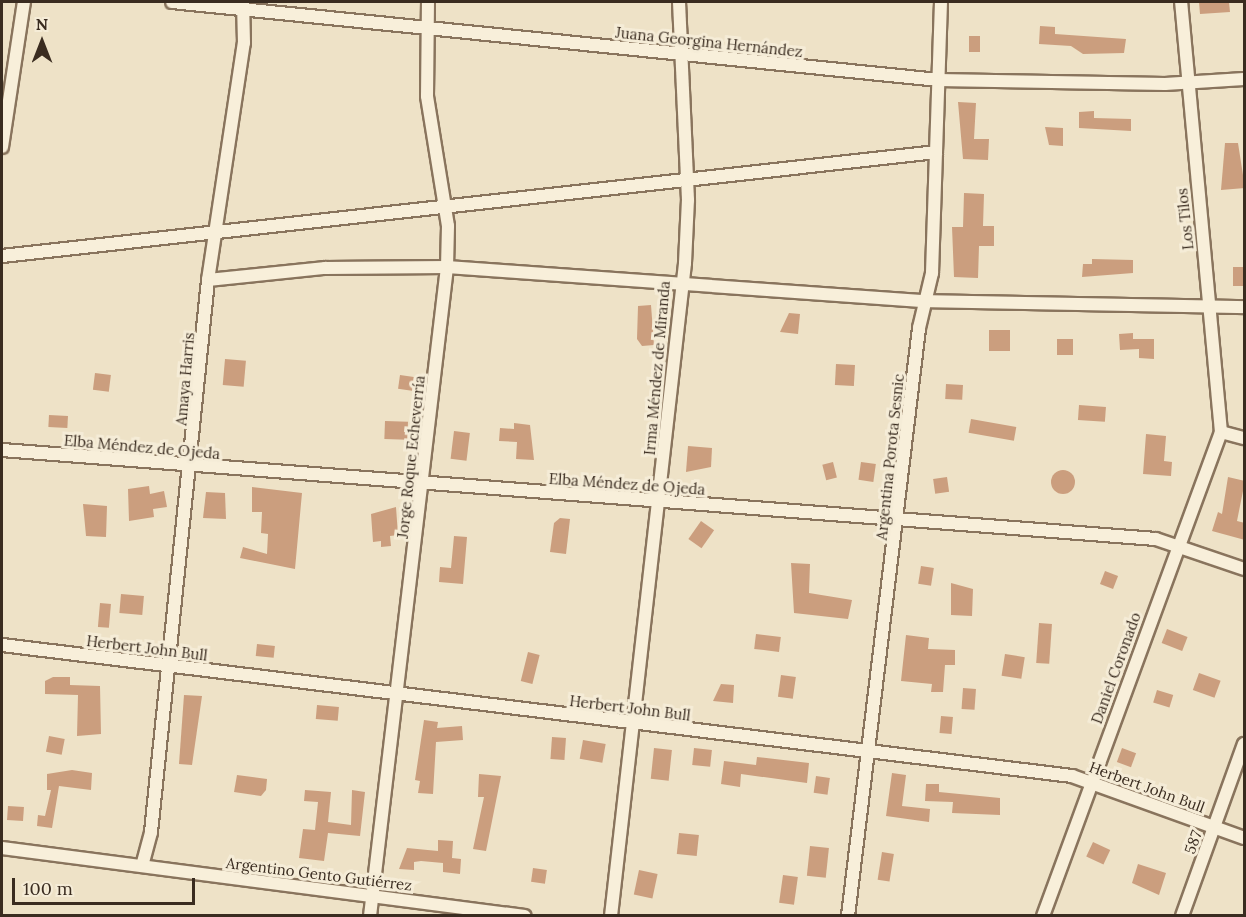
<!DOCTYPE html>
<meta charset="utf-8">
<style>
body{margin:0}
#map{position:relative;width:1246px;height:917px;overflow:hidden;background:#eee2c7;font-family:Lora,serif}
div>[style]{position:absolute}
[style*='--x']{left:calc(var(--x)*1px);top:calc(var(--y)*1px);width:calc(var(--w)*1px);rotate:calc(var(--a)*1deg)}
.building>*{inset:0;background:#cb9e7e;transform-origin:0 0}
.round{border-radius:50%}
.roads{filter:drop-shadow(2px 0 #89745d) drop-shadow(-2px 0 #89745d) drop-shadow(0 2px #89745d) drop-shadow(0 -2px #89745d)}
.minor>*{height:12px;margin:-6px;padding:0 6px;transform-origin:6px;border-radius:6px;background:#f8efda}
span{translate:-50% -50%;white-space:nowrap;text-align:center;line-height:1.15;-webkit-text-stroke:6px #f5ecd7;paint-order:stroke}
.street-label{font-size:15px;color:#3a2c20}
.frame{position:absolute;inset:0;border:3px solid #3a2c20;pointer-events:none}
.north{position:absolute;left:12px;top:12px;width:60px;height:60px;-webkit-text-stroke:4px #f5ecd7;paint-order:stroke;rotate:0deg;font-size:16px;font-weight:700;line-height:24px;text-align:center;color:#3a2c20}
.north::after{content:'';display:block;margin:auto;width:21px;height:27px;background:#3a2c20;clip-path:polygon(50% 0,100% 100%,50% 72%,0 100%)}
.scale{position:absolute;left:12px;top:878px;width:183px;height:27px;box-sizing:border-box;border:3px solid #3a2c20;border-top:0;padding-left:8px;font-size:18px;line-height:21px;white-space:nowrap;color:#3a2c20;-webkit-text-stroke:4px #f5ecd7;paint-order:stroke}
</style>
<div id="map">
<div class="building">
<div style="clip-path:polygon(1199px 2px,1229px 2px,1230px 12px,1200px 14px)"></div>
<div style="clip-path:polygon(1040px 26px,1055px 27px,1055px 34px,1126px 39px,1124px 53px,1083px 54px,1071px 46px,1039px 44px)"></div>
<div style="left:969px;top:36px;width:11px;height:16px"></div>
<div style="clip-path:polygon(958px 102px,976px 103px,974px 139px,989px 139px,988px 160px,963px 159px)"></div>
<div style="clip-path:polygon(1094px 111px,1094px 118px,1131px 119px,1131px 131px,1079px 128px,1079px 112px)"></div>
<div style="clip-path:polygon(1045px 127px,1063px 128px,1063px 146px,1049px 145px)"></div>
<div style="clip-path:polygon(1225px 143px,1238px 143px,1245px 188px,1221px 190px)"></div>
<div style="clip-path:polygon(964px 193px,984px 194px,983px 226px,994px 226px,994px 246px,979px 246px,978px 278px,954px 277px,952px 227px,963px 227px)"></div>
<div style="clip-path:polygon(1092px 259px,1133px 260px,1133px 273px,1082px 277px,1083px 264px,1092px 264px)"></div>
<div style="left:1245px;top:267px;width:19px;height:12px;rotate:90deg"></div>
<div style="clip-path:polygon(651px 305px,654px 345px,642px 346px,637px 339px,638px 306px)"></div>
<div style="clip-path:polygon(789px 313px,800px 314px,798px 334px,780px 332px)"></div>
<div style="left:989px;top:330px;width:21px;height:21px"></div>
<div style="clip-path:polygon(1133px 333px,1133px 339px,1154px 339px,1154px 359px,1139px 358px,1139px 349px,1120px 350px,1119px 334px)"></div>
<div style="left:1057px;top:339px;width:16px;height:16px"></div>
<div style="left:225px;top:359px;width:21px;height:26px;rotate:5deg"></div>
<div style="left:836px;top:364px;width:19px;height:21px;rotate:3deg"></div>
<div style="left:95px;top:373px;width:16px;height:17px;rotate:7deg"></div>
<div style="left:400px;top:375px;width:14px;height:14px;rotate:8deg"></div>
<div style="left:946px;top:384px;width:17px;height:15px;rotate:3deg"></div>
<div style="left:1079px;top:405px;width:27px;height:15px;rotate:4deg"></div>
<div style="left:49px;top:415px;width:19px;height:12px;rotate:3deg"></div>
<div style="left:971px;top:419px;width:46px;height:14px;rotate:10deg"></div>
<div style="left:385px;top:421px;width:23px;height:18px;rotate:2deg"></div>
<div style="clip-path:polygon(514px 423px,530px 425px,534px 460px,516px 459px,517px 442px,499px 441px,500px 428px,514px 429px)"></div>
<div style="left:454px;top:431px;width:16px;height:28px;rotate:7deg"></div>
<div style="clip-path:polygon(1146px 434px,1166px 436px,1164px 461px,1172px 462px,1171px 476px,1143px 474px)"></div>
<div style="clip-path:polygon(688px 446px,712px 448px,711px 467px,686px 472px)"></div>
<div style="left:833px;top:462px;width:16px;height:11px;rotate:76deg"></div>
<div style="left:861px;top:462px;width:15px;height:18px;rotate:8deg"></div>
<div class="round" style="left:1051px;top:470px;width:24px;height:24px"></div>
<div style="left:947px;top:477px;width:15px;height:14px;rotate:82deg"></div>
<div style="clip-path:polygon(1228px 477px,1245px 481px,1237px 521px,1245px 523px,1245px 540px,1212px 531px,1218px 512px,1222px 514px)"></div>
<div style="clip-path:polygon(149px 486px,150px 494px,164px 491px,167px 507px,153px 509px,154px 517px,129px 521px,128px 489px)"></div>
<div style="clip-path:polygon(252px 487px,302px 493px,295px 569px,240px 558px,243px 547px,267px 554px,268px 534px,261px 533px,262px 512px,252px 512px)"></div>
<div style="clip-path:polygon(206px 492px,225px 493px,226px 519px,203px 518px)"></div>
<div style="clip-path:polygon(83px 504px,107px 506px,106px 537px,86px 536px)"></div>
<div style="clip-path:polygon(396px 507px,398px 535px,390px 536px,391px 546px,381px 547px,381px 541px,373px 542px,371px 514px)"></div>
<div style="clip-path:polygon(560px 518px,570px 519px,566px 554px,550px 552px,554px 523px)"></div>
<div style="left:701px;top:521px;width:16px;height:22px;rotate:35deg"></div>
<div style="clip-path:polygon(454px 536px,467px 537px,463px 584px,439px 582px,440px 567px,451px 568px)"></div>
<div style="clip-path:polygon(791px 563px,810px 564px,809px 593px,852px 600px,848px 619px,794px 613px)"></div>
<div style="left:921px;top:566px;width:13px;height:18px;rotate:9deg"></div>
<div style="left:1105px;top:571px;width:14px;height:14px;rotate:21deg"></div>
<div style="clip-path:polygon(951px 583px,973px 589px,972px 616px,951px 615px)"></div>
<div style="left:121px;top:594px;width:23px;height:19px;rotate:5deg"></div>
<div style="left:100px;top:603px;width:11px;height:24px;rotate:5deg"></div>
<div style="left:1039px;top:623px;width:13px;height:40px;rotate:4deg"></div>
<div style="left:1167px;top:629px;width:22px;height:15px;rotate:21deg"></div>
<div style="left:756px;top:634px;width:25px;height:15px;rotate:7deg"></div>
<div style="clip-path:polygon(906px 635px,929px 638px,928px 649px,955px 650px,955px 665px,945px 665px,943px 692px,931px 692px,932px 684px,901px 681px)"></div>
<div style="left:257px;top:644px;width:18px;height:12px;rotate:6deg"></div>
<div style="left:528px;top:652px;width:12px;height:30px;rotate:14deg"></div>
<div style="left:1005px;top:654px;width:20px;height:22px;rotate:9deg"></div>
<div style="left:1199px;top:673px;width:23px;height:18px;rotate:20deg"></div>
<div style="left:781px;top:675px;width:15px;height:22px;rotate:8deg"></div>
<div style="clip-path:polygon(53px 677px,70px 677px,70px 685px,100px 686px,101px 734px,77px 736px,78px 695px,45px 694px,45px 681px)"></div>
<div style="clip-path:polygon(721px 684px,734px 685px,733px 703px,713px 701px)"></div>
<div style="left:963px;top:688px;width:13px;height:21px;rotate:4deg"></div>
<div style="left:1157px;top:690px;width:17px;height:13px;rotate:17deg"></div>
<div style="clip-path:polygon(184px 695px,202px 696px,192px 765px,179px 764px)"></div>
<div style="left:317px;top:705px;width:22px;height:14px;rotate:5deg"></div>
<div style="left:941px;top:716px;width:12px;height:17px;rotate:5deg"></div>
<div style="clip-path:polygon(424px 720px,438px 722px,437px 728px,462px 726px,463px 740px,436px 742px,433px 794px,418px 793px,420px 781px,415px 780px)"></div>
<div style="left:49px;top:736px;width:16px;height:16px;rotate:11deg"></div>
<div style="left:552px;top:737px;width:14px;height:22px;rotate:4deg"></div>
<div style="left:583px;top:740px;width:23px;height:19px;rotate:10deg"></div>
<div style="left:654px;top:748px;width:18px;height:31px;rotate:6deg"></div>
<div style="left:694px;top:748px;width:18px;height:17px;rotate:6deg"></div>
<div style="left:1122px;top:748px;width:15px;height:15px;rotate:20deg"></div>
<div style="clip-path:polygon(757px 757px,809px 763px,807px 783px,741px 774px,740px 787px,721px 784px,724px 761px,756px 765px)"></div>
<div style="clip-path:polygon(72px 770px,92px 773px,91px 790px,59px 786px,52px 828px,37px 826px,38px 815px,45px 816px,51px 790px,47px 790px,47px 774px)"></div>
<div style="clip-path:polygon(892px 773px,906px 775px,902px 806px,930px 809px,929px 822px,886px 816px)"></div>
<div style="clip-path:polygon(479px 774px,501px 776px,486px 851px,473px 849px,484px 797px,478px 797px)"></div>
<div style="clip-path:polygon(237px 775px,267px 779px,266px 790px,261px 796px,234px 792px)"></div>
<div style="left:816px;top:776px;width:14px;height:17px;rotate:8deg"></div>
<div style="clip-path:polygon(926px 784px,939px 784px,939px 792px,1000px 798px,1000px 815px,952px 813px,953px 802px,925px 801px)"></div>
<div style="clip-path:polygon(305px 790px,331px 792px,328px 822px,351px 825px,352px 790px,365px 792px,360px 836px,328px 833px,324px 861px,299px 858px,303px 829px,315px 830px,318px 802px,304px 801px)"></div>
<div style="left:8px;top:806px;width:16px;height:14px;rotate:4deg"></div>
<div style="left:679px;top:833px;width:20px;height:21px;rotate:6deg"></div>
<div style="clip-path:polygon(438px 840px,453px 841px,452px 858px,461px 859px,460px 874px,443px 872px,443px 863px,421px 861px,414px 862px,414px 870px,399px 869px,407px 848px,438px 851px)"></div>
<div style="left:1093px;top:842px;width:19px;height:16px;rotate:25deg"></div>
<div style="left:810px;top:846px;width:19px;height:30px;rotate:6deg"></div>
<div style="left:882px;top:852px;width:12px;height:28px;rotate:9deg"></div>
<div style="clip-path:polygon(1138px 864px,1166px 873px,1159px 895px,1132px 883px)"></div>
<div style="left:533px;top:868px;width:14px;height:14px;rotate:8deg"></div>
<div style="left:639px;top:870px;width:19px;height:25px;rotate:12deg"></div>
<div style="left:783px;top:875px;width:15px;height:28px;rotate:8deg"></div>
</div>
<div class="roads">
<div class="minor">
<div style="--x:172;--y:2;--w:770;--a:5.81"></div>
<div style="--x:938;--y:80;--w:227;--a:1"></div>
<div style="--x:1165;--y:84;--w:79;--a:-3.6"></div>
<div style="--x:2;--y:147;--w:147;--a:-81.4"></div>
<div style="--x:2;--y:256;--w:940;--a:-6.35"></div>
<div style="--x:208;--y:280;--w:118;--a:-5.9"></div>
<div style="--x:325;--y:268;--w:122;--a:-0.5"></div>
<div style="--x:447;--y:267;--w:479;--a:4.1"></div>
<div style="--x:925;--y:301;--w:319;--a:1.1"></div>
<div style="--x:1221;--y:432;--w:24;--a:15"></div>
<div style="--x:2;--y:450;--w:1157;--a:4.41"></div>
<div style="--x:1156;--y:539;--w:93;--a:18.8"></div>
<div style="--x:2;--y:645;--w:1078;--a:6.98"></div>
<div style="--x:1072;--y:776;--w:183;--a:19.8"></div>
<div style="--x:2;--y:848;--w:527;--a:7.41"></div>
<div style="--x:142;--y:866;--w:35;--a:-75"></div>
<div style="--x:151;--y:832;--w:555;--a:-84.1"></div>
<div style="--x:208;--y:280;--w:240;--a:-81.4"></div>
<div style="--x:244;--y:43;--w:41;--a:-91.4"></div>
<div style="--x:370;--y:916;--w:654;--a:-83.23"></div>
<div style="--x:447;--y:267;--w:41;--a:-88.6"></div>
<div style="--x:448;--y:226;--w:132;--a:-99.2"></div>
<div style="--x:427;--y:96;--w:94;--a:-89.4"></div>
<div style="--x:611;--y:916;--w:657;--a:-83.53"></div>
<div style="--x:685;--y:263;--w:63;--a:-87.3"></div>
<div style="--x:688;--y:200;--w:198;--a:-92.6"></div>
<div style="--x:848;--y:916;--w:592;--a:-83.11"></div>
<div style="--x:919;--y:328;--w:57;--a:-76.7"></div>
<div style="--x:932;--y:273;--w:271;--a:-88.1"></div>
<div style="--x:1043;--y:916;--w:516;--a:-69.81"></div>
<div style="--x:1221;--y:432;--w:432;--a:-95.3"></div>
<div style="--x:1182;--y:916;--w:183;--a:-70.2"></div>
</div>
</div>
<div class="street-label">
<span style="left:709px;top:42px;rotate:6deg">Juana Georgina Hernández</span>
<span style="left:1185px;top:219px;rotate:-96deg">Los Tilos</span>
<span style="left:657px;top:368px;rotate:-85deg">Irma Méndez de Miranda</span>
<span style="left:185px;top:379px;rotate:-85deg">Amaya Harris</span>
<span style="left:142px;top:447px;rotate:5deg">Elba Méndez de Ojeda</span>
<span style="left:411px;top:457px;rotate:-84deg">Jorge Roque Echeverría</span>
<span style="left:890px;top:457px;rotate:-84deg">Argentina Porota Sesnic</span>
<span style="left:627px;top:484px;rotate:4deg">Elba Méndez de Ojeda</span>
<span style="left:147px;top:648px;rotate:7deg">Herbert John Bull</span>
<span style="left:1116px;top:668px;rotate:-70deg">Daniel Coronado</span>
<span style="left:630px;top:708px;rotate:7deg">Herbert John Bull</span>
<span style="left:1147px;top:787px;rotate:20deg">Herbert John Bull</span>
<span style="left:1193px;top:842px;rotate:-70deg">587</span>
<span style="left:319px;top:874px;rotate:7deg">Argentino Gento Gutiérrez</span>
</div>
<div class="frame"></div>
<div class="north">N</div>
<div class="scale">100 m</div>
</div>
